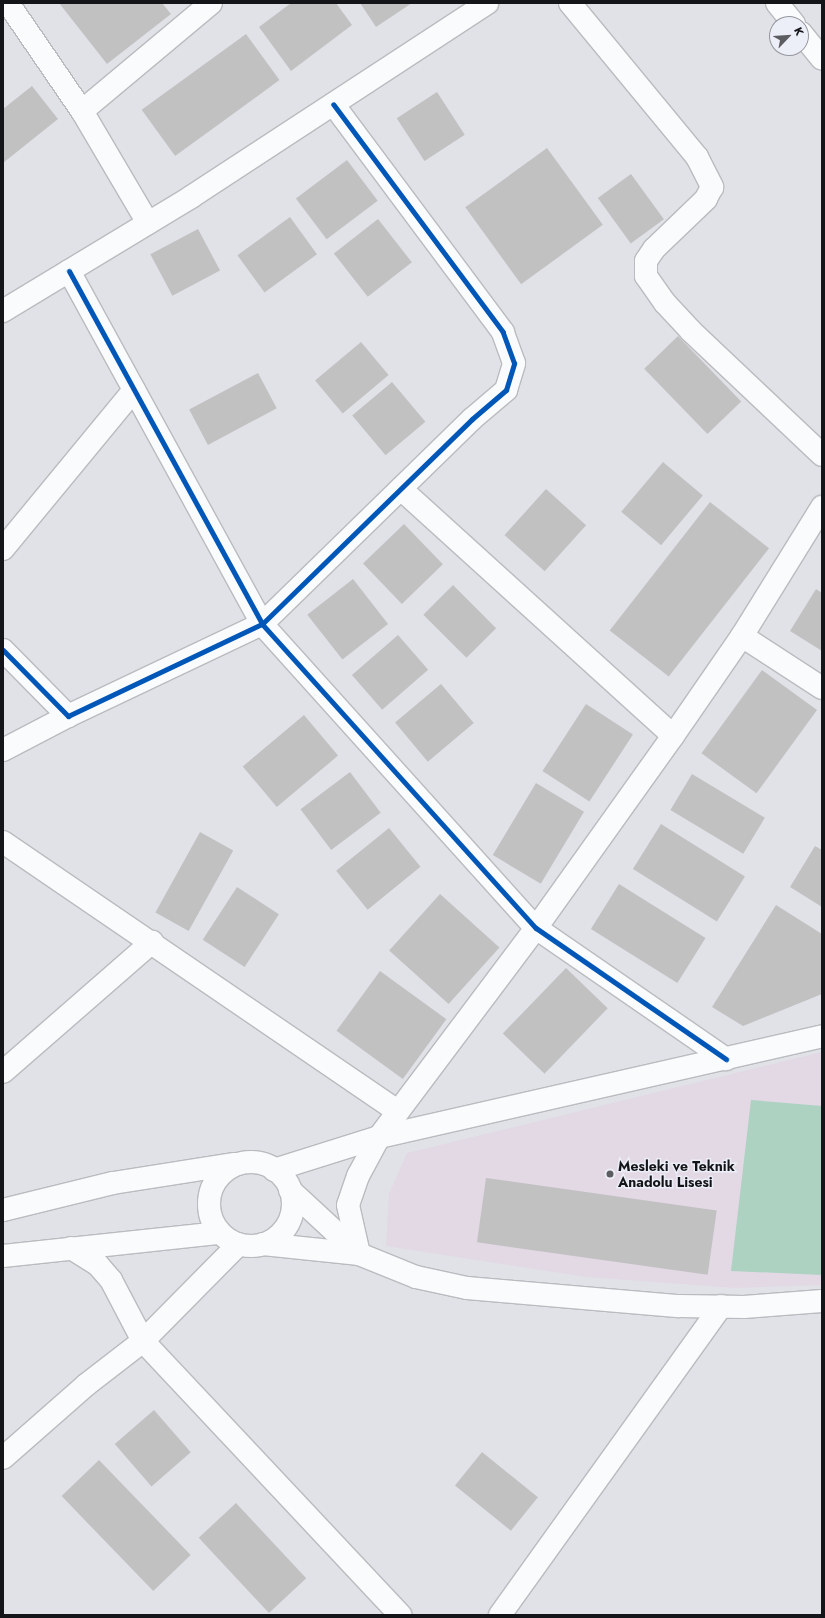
<!DOCTYPE html>
<style>
body{margin:0}
#map{position:relative;width:825px;height:1618px;overflow:hidden;background:#e1e2e8;font-family:Jost,sans-serif}
div>[style]{position:absolute}
[style*='--x']{left:calc(var(--x)*1px);top:calc(var(--y)*1px);width:calc(var(--w)*1px);rotate:calc(var(--a)*1deg)}
.education>*{inset:0;background:#e2d9e5}
.green>*{inset:0;background:#add2c2}
.building>*{inset:0;background:#c2c1c2;transform-origin:0 0}
.roads{filter:drop-shadow(1px 0 #babbbf) drop-shadow(-1px 0 #babbbf) drop-shadow(0 1px #babbbf) drop-shadow(0 -1px #babbbf)}
.minor>*{height:22px;margin:-11px;padding:0 11px;transform-origin:11px;border-radius:11px;background:#fafbfc}
.tertiary>*{height:22px;margin:-11px;padding:0 11px;transform-origin:11px;border-radius:11px;background:#fafbfc}
.tertiary>.ring{margin:-11px;padding:0;box-sizing:content-box;background:none;border:22px solid #fafbfc;border-radius:50%}
.cycleway>*{height:5px;margin:-2.5px;padding:0 2.5px;transform-origin:2.5px;border-radius:2.5px;background:#0057b8}
.dots>*{width:11px;height:11px;translate:-50% -50%;box-sizing:border-box;border:2px solid #eceef8;border-radius:50%}
span{translate:-50% -50%;white-space:nowrap;text-align:center;line-height:1.15;-webkit-text-stroke:3px #eceef8;paint-order:stroke}
.poi-label{font-size:14px;color:#141518;font-weight:700}
.left{translate:0 -50%;text-align:left}
.frame{position:absolute;inset:0;border:4px solid #141518;pointer-events:none}
.north{position:absolute;left:769px;top:16px;width:40px;height:40px;box-sizing:border-box;background:#eceef8;border:1px solid #96979e;border-radius:50%;rotate:65deg;font-size:11px;font-weight:700;line-height:16px;text-align:center;color:#141518}
.north::after{content:'';display:block;margin:auto;width:14px;height:18px;background:#5c5d61;clip-path:polygon(50% 0,100% 100%,50% 72%,0 100%)}
</style>
<div id="map">
<div class="education">
<div style="clip-path:polygon(822px 1052px,822px 1285px,735px 1288px,586px 1277px,386px 1246px,389px 1194px,407px 1153px)"></div>
</div>
<div class="green">
<div style="clip-path:polygon(751px 1100px,822px 1106px,822px 1275px,731px 1271px)"></div>
</div>
<div class="building">
<div style="clip-path:polygon(59px 3px,162px 3px,171px 14px,107px 64px)"></div>
<div style="clip-path:polygon(291px 3px,336px 3px,352px 25px,291px 71px,259px 27px)"></div>
<div style="clip-path:polygon(360px 3px,412px 3px,376px 27px)"></div>
<div style="left:246px;top:34px;width:57px;height:129px;rotate:54deg"></div>
<div style="clip-path:polygon(32px 86px,58px 119px,3px 163px,3px 109px)"></div>
<div style="left:437px;top:92px;width:51px;height:48px;rotate:57deg"></div>
<div style="left:547px;top:148px;width:95px;height:101px;rotate:54deg"></div>
<div style="left:347px;top:160px;width:51px;height:64px;rotate:53deg"></div>
<div style="left:631px;top:174px;width:56px;height:41px;rotate:54deg"></div>
<div style="left:290px;top:217px;width:46px;height:65px;rotate:54deg"></div>
<div style="left:378px;top:219px;width:55px;height:56px;rotate:52deg"></div>
<div style="left:198px;top:229px;width:47px;height:54px;rotate:62deg"></div>
<div style="left:678px;top:336px;width:91px;height:47px;rotate:46deg"></div>
<div style="left:361px;top:342px;width:43px;height:60px;rotate:50deg"></div>
<div style="left:258px;top:373px;width:40px;height:78px;rotate:62deg"></div>
<div style="left:392px;top:382px;width:52px;height:52px;rotate:50deg"></div>
<div style="left:663px;top:462px;width:52px;height:65px;rotate:40deg"></div>
<div style="left:546px;top:489px;width:54px;height:62px;rotate:42deg"></div>
<div style="left:710px;top:502px;width:75px;height:163px;rotate:38deg"></div>
<div style="left:404px;top:524px;width:56px;height:57px;rotate:46deg"></div>
<div style="left:353px;top:579px;width:57px;height:58px;rotate:52deg"></div>
<div style="left:453px;top:585px;width:61px;height:42px;rotate:45deg"></div>
<div style="clip-path:polygon(816px 589px,822px 593px,822px 651px,790px 631px)"></div>
<div style="left:398px;top:635px;width:46px;height:61px;rotate:49deg"></div>
<div style="left:762px;top:670px;width:68px;height:103px;rotate:36deg"></div>
<div style="left:441px;top:684px;width:51px;height:60px;rotate:50deg"></div>
<div style="left:586px;top:704px;width:56px;height:80px;rotate:33deg"></div>
<div style="left:304px;top:715px;width:53px;height:80px;rotate:50deg"></div>
<div style="left:350px;top:772px;width:51px;height:62px;rotate:53deg"></div>
<div style="left:692px;top:774px;width:85px;height:42px;rotate:31deg"></div>
<div style="left:536px;top:783px;width:56px;height:84px;rotate:31deg"></div>
<div style="left:661px;top:824px;width:99px;height:53px;rotate:32deg"></div>
<div style="left:389px;top:828px;width:50px;height:68px;rotate:51deg"></div>
<div style="left:200px;top:832px;width:38px;height:92px;rotate:29deg"></div>
<div style="clip-path:polygon(815px 846px,822px 850px,822px 907px,790px 887px)"></div>
<div style="left:619px;top:884px;width:102px;height:53px;rotate:32deg"></div>
<div style="left:237px;top:887px;width:50px;height:63px;rotate:33deg"></div>
<div style="left:440px;top:894px;width:80px;height:76px;rotate:42deg"></div>
<div style="clip-path:polygon(776px 905px,822px 934px,822px 994px,743px 1026px,712px 1007px)"></div>
<div style="left:566px;top:968px;width:58px;height:91px;rotate:44deg"></div>
<div style="left:380px;top:971px;width:82px;height:74px;rotate:36deg"></div>
<div style="left:486px;top:1178px;width:233px;height:65px;rotate:8deg"></div>
<div style="left:154px;top:1410px;width:56px;height:52px;rotate:49deg"></div>
<div style="left:482px;top:1452px;width:72px;height:43px;rotate:39deg"></div>
<div style="left:99px;top:1460px;width:132px;height:52px;rotate:46deg"></div>
<div style="left:236px;top:1503px;width:103px;height:51px;rotate:47deg"></div>
</div>
<div class="roads">
<div class="minor">
<div style="--x:8;--y:3;--w:131;--a:55.6"></div>
<div style="--x:82;--y:111;--w:130;--a:59.5"></div>
<div style="--x:570;--y:3;--w:200;--a:50.5"></div>
<div style="--x:697;--y:157;--w:34;--a:63"></div>
<div style="--x:712;--y:187;--w:13;--a:117"></div>
<div style="--x:706;--y:199;--w:72;--a:136.1"></div>
<div style="--x:654;--y:249;--w:14;--a:124"></div>
<div style="--x:646;--y:261;--w:15;--a:90"></div>
<div style="--x:646;--y:276;--w:33;--a:55"></div>
<div style="--x:665;--y:303;--w:38;--a:47"></div>
<div style="--x:691;--y:331;--w:180;--a:43.4"></div>
<div style="--x:777;--y:3;--w:27;--a:51"></div>
<div style="--x:801;--y:33;--w:33;--a:51"></div>
<div style="--x:82;--y:111;--w:168;--a:-39.9"></div>
<div style="--x:69;--y:271;--w:402;--a:61.3"></div>
<div style="--x:262;--y:624;--w:409;--a:48"></div>
<div style="--x:536;--y:928;--w:231;--a:34.6"></div>
<div style="--x:3;--y:311;--w:220;--a:-31.2"></div>
<div style="--x:191;--y:197;--w:354;--a:-33.2"></div>
<div style="--x:401;--y:489;--w:367;--a:42.2"></div>
<div style="--x:3;--y:549;--w:206;--a:-50.5"></div>
<div style="--x:742;--y:636;--w:95;--a:33"></div>
<div style="--x:3;--y:650;--w:93;--a:45.4"></div>
<div style="--x:68;--y:716;--w:215;--a:-25.4"></div>
<div style="--x:262;--y:624;--w:293;--a:-44.3"></div>
<div style="--x:472;--y:419;--w:45;--a:-40.5"></div>
<div style="--x:506;--y:390;--w:28;--a:-73"></div>
<div style="--x:514;--y:363;--w:33;--a:-110"></div>
<div style="--x:503;--y:332;--w:284;--a:-126.7"></div>
<div style="--x:3;--y:750;--w:73;--a:-27.6"></div>
<div style="--x:3;--y:842;--w:478;--a:34.3"></div>
<div style="--x:3;--y:1072;--w:198;--a:-41.1"></div>
<div style="--x:71;--y:1248;--w:32;--a:32"></div>
<div style="--x:98;--y:1265;--w:20;--a:49"></div>
<div style="--x:111;--y:1280;--w:69;--a:62.3"></div>
<div style="--x:143;--y:1341;--w:376;--a:46.8"></div>
<div style="--x:359;--y:1254;--w:50;--a:-102.7"></div>
<div style="--x:348;--y:1205;--w:31;--a:-71"></div>
<div style="--x:358;--y:1176;--w:44;--a:-61.7"></div>
<div style="--x:379;--y:1137;--w:261;--a:-53.1"></div>
<div style="--x:536;--y:928;--w:236;--a:-54.5"></div>
<div style="--x:673;--y:736;--w:121;--a:-55.4"></div>
<div style="--x:742;--y:636;--w:152;--a:-58.2"></div>
<div style="--x:3;--y:1458;--w:111;--a:-41.3"></div>
<div style="--x:86;--y:1385;--w:72;--a:-37.7"></div>
<div style="--x:143;--y:1341;--w:136;--a:-45.3"></div>
<div style="--x:500;--y:1615;--w:380;--a:-54.4"></div>
</div>
<div class="tertiary">
<div class="ring" style="left:209px;top:1162px;width:62px;height:62px"></div>
<div style="--x:274;--y:1170;--w:110;--a:-17.4"></div>
<div style="--x:379;--y:1137;--w:454;--a:-12.8"></div>
<div style="--x:290;--y:1190;--w:94;--a:42.8"></div>
<div style="--x:3;--y:1210;--w:113;--a:-13.8"></div>
<div style="--x:113;--y:1183;--w:123;--a:-8.9"></div>
<div style="--x:263;--y:1244;--w:97;--a:5.9"></div>
<div style="--x:359;--y:1254;--w:61;--a:22"></div>
<div style="--x:416;--y:1277;--w:52;--a:12.2"></div>
<div style="--x:467;--y:1288;--w:213;--a:4.9"></div>
<div style="--x:679;--y:1306;--w:65;--a:0.9"></div>
<div style="--x:744;--y:1307;--w:78;--a:-4.4"></div>
<div style="--x:3;--y:1256;--w:218;--a:-6.1"></div>
</div>
</div>
<div class="cycleway">
<div style="--x:69;--y:271;--w:402;--a:61.3"></div>
<div style="--x:262;--y:624;--w:409;--a:48"></div>
<div style="--x:536;--y:928;--w:231;--a:34.6"></div>
<div style="--x:3;--y:650;--w:93;--a:45.4"></div>
<div style="--x:68;--y:716;--w:215;--a:-25.4"></div>
<div style="--x:262;--y:624;--w:293;--a:-44.3"></div>
<div style="--x:472;--y:419;--w:45;--a:-40.5"></div>
<div style="--x:506;--y:390;--w:28;--a:-73"></div>
<div style="--x:514;--y:363;--w:33;--a:-110"></div>
<div style="--x:503;--y:332;--w:284;--a:-126.7"></div>
</div>
<div class="dots">
<div style="left:610px;top:1174px;background:#5c5d61"></div>
</div>
<div class="poi-label">
<span class="left" style="left:618px;top:1174px">Mesleki ve Teknik<br>Anadolu Lisesi</span>
</div>
<div class="frame"></div>
<div class="north">K</div>
</div>
